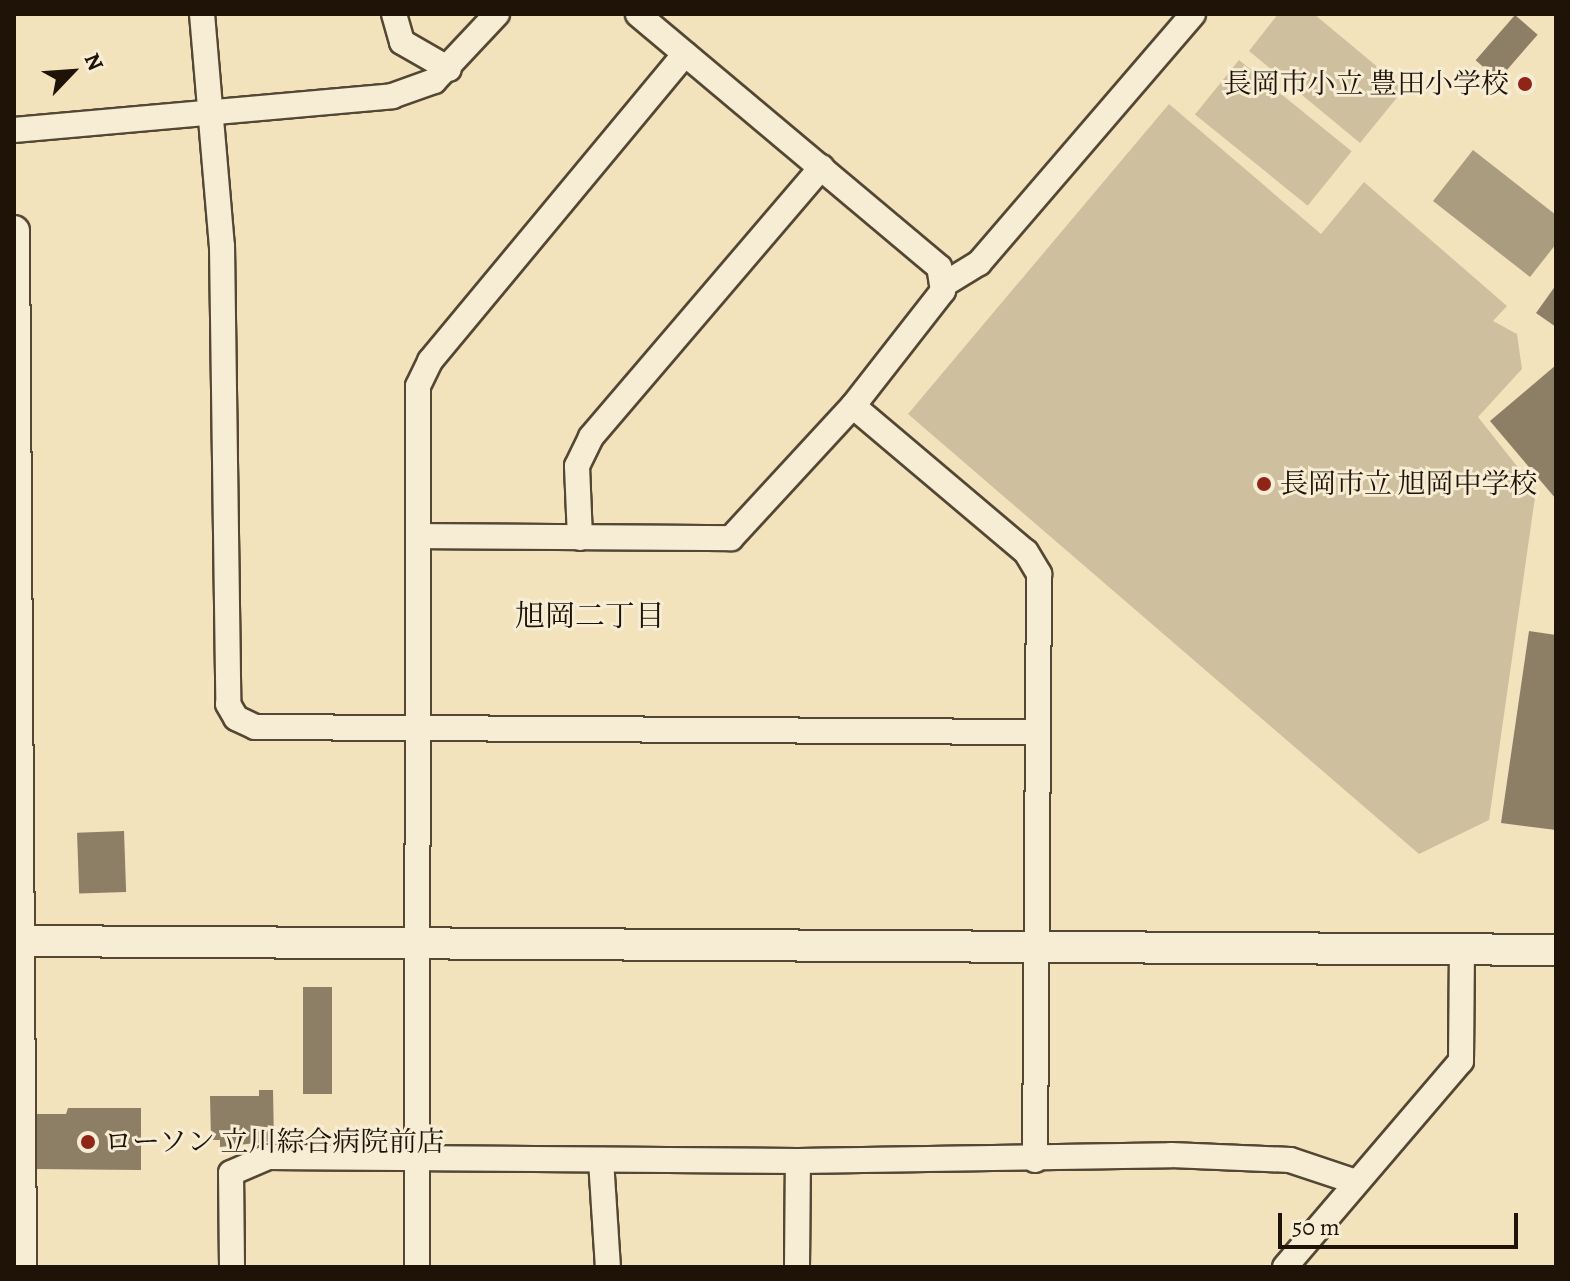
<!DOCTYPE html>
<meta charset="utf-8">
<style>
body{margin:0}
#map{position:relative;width:1570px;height:1281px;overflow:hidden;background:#f2e3bd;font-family:Alegreya,"Noto Serif JP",serif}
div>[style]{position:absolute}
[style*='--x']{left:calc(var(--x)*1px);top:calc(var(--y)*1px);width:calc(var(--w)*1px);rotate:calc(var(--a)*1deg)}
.green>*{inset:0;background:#cec09e;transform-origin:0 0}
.water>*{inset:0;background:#aa9c7f}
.building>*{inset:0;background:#8d7f66;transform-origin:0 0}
.roads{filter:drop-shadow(2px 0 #544734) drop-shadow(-2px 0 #544734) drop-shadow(0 2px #544734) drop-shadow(0 -2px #544734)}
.minor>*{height:24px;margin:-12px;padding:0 12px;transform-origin:12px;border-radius:12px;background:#f7edd4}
.tertiary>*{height:30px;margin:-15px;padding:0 15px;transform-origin:15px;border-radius:15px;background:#f7edd4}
.dots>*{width:22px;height:22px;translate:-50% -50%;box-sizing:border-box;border:4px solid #f7edd4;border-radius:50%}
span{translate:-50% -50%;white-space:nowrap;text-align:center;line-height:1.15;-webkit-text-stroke:6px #f7edd4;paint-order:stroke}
.poi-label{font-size:28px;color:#1f1307}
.right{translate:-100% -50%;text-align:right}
.left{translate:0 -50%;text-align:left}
.neighbourhood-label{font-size:30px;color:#1f1307}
.frame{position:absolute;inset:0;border:16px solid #1f1307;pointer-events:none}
.north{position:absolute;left:32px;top:32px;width:80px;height:80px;-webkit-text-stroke:6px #f7edd4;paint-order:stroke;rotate:65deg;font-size:22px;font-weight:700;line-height:32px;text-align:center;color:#1f1307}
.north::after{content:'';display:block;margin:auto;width:28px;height:36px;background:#1f1307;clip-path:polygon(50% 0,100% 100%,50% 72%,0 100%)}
.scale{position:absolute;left:1278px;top:1213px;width:240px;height:36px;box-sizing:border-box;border:4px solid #1f1307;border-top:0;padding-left:10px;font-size:24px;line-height:28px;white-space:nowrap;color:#1f1307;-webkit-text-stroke:6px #f7edd4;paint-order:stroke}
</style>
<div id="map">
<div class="green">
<div style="clip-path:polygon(1278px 14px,1314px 14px,1404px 89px,1360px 143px,1249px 51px)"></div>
<div style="left:1239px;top:60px;width:145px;height:70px;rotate:39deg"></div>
<div style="clip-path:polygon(1169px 104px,1321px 234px,1364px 182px,1507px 306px,1493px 321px,1517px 334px,1522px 369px,1478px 417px,1536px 490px,1489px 820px,1419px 854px,908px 414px)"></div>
</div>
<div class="water">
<div style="clip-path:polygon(1473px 150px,1556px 215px,1556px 244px,1530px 277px,1433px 201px)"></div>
</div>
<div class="building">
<div style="left:1515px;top:15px;width:30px;height:60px;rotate:41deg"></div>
<div style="clip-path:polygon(1556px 285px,1556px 327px,1536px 313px)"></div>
<div style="clip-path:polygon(1556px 365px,1556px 499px,1490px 421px)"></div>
<div style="clip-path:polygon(1529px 631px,1556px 635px,1556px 830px,1501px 823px)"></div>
<div style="left:124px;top:831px;width:61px;height:47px;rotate:88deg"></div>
<div style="left:303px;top:987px;width:29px;height:107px"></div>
<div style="clip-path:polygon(259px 1090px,273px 1090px,274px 1141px,220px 1147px,220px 1140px,211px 1140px,210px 1096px,259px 1096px)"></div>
<div style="clip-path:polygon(68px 1108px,141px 1108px,141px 1170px,35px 1169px,35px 1114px,66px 1114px)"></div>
</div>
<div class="roads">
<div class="minor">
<div style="--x:202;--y:14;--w:233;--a:85.1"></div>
<div style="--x:222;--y:246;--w:458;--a:89.2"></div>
<div style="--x:228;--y:704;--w:16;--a:60"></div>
<div style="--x:236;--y:718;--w:21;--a:25"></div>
<div style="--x:255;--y:727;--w:782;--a:0.37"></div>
<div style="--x:394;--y:14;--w:29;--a:74"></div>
<div style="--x:402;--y:42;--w:54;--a:29.9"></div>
<div style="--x:14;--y:130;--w:380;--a:-5.1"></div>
<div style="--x:392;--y:96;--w:45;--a:-19.7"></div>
<div style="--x:434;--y:81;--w:92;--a:-46.8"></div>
<div style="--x:943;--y:285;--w:42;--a:-31.4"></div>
<div style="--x:979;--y:263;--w:328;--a:-49.3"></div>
<div style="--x:853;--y:406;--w:226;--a:40.2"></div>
<div style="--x:1026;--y:552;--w:26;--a:59"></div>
<div style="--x:1039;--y:574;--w:586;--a:90.39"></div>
<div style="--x:419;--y:536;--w:312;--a:0.4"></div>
<div style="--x:731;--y:538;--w:180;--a:-47.3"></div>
<div style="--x:853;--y:406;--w:146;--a:-52"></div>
<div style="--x:943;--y:291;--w:24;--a:-99"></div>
<div style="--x:939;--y:267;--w:393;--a:-140"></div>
<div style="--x:580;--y:538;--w:72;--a:-92.4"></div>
<div style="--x:577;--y:466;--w:32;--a:-64"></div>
<div style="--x:591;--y:437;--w:355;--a:-49.5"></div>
<div style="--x:601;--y:1160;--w:107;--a:86.3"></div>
<div style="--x:232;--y:1267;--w:94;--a:-90.6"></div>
<div style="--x:231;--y:1173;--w:40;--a:-23.4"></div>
<div style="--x:268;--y:1157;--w:530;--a:0.43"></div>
<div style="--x:798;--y:1161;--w:373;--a:-0.9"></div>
<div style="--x:1171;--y:1155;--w:119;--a:2.4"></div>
<div style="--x:1290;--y:1160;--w:66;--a:18.4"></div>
<div style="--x:417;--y:1267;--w:881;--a:-89.93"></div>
<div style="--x:418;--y:386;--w:28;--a:-64"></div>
<div style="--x:430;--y:361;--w:399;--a:-50.3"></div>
<div style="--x:797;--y:1267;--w:106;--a:-89.5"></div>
<div style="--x:1285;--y:1267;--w:271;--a:-49.5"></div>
<div style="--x:1461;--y:1061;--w:112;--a:-89.5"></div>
</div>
<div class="tertiary">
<div style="--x:14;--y:231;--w:1036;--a:89.61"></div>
<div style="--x:14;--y:941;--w:1542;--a:0.33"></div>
</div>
</div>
<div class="dots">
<div style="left:1525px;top:84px;background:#8f2418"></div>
<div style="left:1264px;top:484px;background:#8f2418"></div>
<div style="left:88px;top:1142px;background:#8f2418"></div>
</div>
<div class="poi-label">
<span class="right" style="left:1509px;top:84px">長岡市小立 豊田小学校</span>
<span class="left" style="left:1280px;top:484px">長岡市立 旭岡中学校</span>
<span class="left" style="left:104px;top:1142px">ローソン 立川綜合病院前店</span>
</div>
<div class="neighbourhood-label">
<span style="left:590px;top:616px">旭岡二丁目</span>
</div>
<div class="frame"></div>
<div class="north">N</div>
<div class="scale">50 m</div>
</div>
